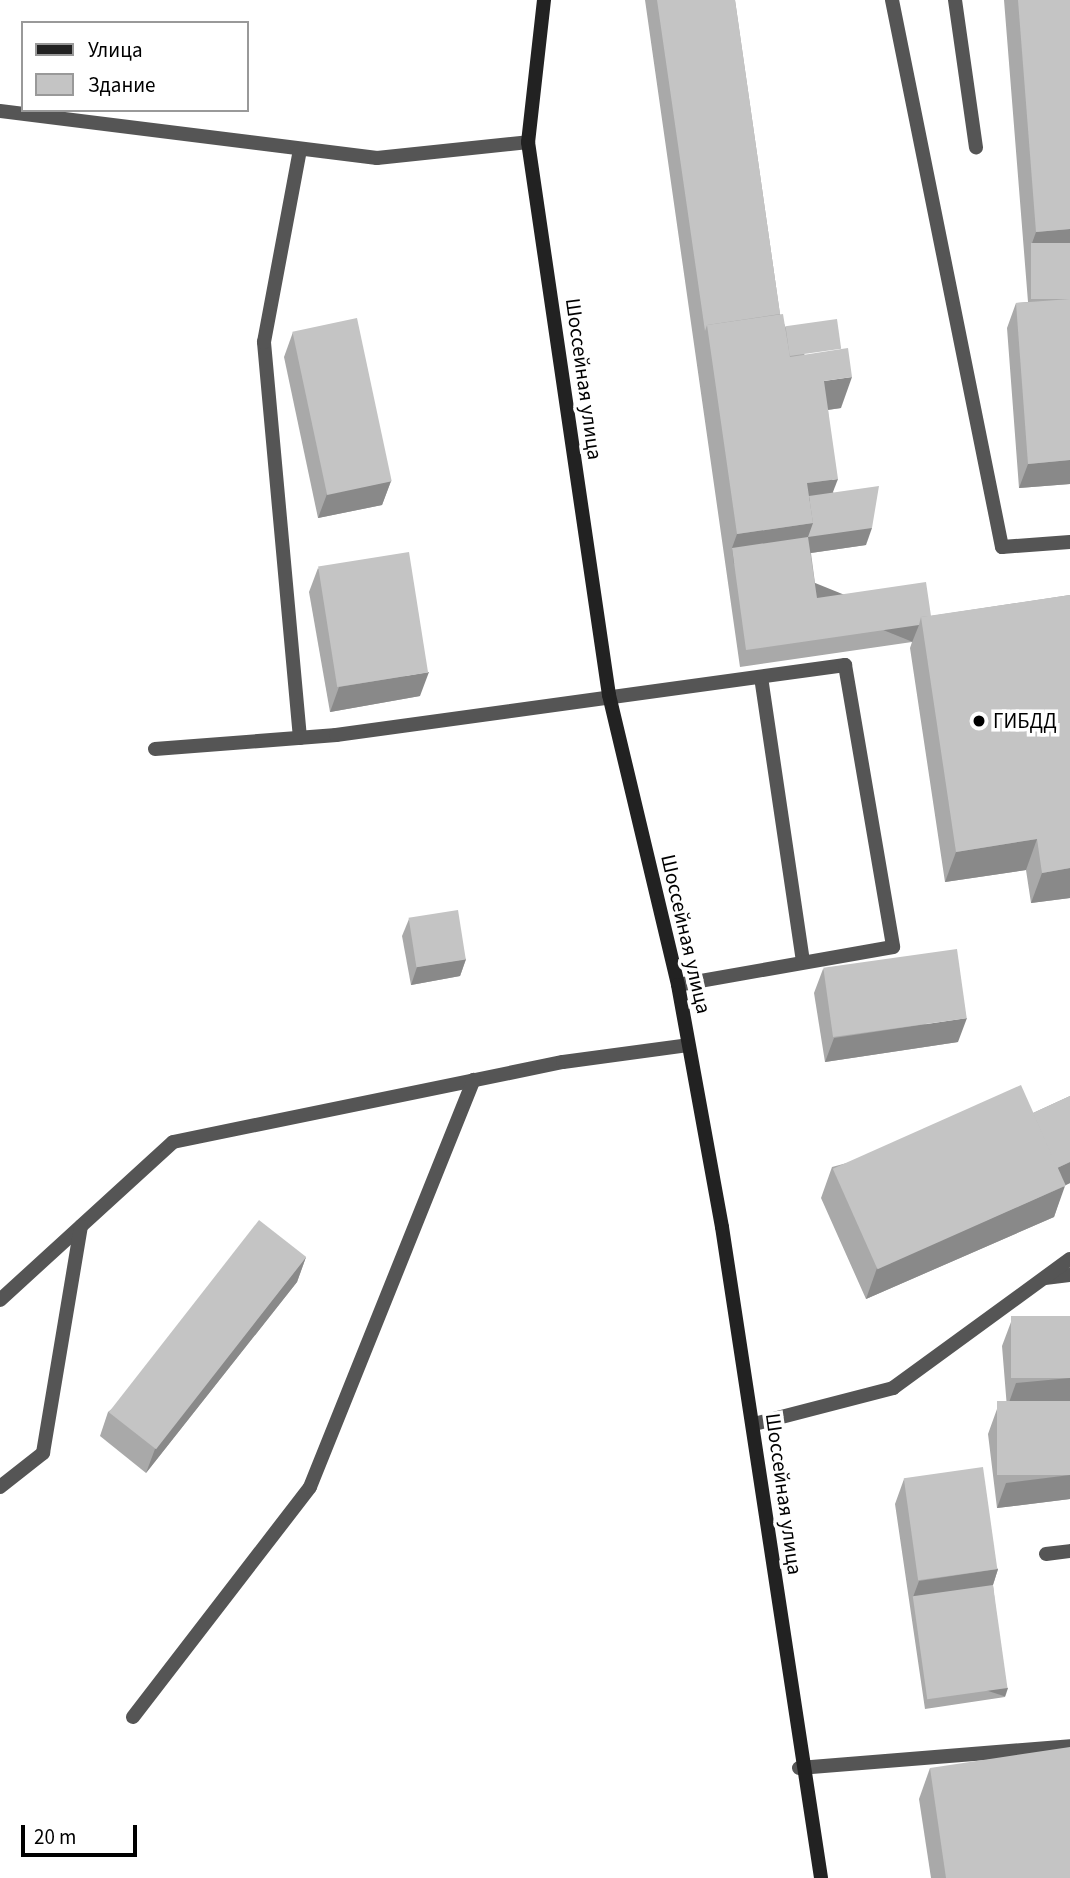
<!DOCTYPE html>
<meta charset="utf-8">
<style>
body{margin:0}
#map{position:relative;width:1070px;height:1878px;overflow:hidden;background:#fff;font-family:"Source Sans 3",sans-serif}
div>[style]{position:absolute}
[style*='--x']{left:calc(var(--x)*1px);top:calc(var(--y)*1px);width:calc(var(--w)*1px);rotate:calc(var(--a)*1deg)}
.lane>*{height:14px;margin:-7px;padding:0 7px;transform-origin:7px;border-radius:7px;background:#555}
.secondary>*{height:14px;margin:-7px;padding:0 7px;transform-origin:7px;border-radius:7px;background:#222}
.wall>*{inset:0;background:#a9a9a9}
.shaded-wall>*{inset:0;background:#898989;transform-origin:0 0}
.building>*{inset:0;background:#c4c4c4;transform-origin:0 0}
.dots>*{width:19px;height:19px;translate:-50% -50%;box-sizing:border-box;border:4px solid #fff;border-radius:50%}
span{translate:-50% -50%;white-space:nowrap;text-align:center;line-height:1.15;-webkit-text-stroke:7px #fff;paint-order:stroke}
.street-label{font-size:21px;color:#000}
.poi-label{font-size:21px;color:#000}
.left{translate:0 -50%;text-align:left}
.legend{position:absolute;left:21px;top:21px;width:228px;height:91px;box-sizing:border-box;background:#fff;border:2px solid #999;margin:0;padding:9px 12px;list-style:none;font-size:21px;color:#000}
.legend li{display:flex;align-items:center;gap:14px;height:35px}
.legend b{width:35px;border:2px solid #999}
.scale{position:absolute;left:21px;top:1825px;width:116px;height:32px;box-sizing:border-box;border:4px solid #000;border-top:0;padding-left:9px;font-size:21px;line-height:24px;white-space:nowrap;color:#000;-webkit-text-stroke:5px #fff;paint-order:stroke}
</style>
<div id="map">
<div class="lane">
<div style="--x:892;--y:0;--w:558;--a:78.63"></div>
<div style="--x:1002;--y:547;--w:68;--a:-4.2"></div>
<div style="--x:955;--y:0;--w:149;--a:81.9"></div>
<div style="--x:0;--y:111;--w:380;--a:7.1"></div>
<div style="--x:377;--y:158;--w:152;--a:-6"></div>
<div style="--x:761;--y:677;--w:286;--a:81.6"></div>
<div style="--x:300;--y:738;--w:398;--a:-95.2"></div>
<div style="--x:264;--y:342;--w:196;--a:-79.4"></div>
<div style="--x:155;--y:749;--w:182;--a:-4.4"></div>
<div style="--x:336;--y:735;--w:514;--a:-7.83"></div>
<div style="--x:845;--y:665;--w:286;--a:80.3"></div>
<div style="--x:893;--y:947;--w:218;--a:170"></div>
<div style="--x:1045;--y:1278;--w:25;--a:-7"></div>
<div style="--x:0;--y:1300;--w:234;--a:-42.4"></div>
<div style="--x:173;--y:1142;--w:398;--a:-11.6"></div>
<div style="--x:563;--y:1062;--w:126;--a:-7.7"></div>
<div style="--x:754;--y:1424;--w:144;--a:-14.5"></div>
<div style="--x:893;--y:1388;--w:219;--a:-36.1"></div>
<div style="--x:0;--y:1487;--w:55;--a:-38.3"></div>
<div style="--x:43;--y:1453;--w:230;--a:-80.5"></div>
<div style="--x:1046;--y:1554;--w:24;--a:-7"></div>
<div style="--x:133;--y:1717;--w:290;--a:-52.4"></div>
<div style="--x:310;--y:1487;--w:439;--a:-68.1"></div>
<div style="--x:799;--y:1768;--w:272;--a:-4.6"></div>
</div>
<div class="secondary">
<div style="--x:544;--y:0;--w:143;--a:96.4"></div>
<div style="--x:528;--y:142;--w:559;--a:81.67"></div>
<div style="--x:609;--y:695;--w:298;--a:76.6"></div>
<div style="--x:678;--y:985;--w:246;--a:79.7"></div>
<div style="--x:722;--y:1227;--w:658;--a:81.35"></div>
</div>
<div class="wall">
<div style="clip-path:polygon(645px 0,735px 0,780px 314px,785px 326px,841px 408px,828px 410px,833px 492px,866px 545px,811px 553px,817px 598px,931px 616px,1070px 595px,1070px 898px,1031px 903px,1026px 870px,945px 882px,910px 648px,912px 642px,740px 667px)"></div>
<div style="clip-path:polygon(1004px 0,1070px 0,1070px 484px,1019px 488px,1007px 328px,1016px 303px,1028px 302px)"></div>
<div style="clip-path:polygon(293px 332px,391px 481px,382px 505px,318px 518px,284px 357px)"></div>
<div style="clip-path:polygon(318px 568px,420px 696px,330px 712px,309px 592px)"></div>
<div style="clip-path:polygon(409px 919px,466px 959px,460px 976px,411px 985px,402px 936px)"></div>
<div style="clip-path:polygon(823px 969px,958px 1042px,825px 1062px,814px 993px)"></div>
<div style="clip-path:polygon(1070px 1096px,1070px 1183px,1064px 1186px,1054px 1217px,866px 1299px,821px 1198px,832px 1167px,1033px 1113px)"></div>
<div style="clip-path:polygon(306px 1257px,297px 1282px,146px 1473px,100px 1436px,108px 1412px)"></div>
<div style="clip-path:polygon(1070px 1316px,1070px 1499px,997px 1508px,988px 1434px,997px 1409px,1028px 1406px,1007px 1408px,1002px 1346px,1011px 1322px)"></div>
<div style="clip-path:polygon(904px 1479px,998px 1569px,993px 1585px,1005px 1697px,925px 1709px,895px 1504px)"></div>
<div style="clip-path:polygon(930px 1768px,1070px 1878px,931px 1878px,919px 1799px)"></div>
</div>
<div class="shaded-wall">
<div style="clip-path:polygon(1070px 229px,1070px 259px,1031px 246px,1036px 232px)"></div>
<div style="clip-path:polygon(852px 377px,841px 408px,812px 412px,824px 381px)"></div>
<div style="clip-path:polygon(1070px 460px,1070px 484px,1019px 488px,1028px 464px)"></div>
<div style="clip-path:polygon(838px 479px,826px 510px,802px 497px,807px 483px)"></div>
<div style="clip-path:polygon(391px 481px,382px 505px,318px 518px,327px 494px)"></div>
<div style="clip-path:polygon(813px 523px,872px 528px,866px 545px,734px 564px,732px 548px,737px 534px)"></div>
<div style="left:919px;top:625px;width:18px;height:175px;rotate:112deg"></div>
<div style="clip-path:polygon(429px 672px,420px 696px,330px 712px,339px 687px)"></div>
<div style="clip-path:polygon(1037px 839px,1026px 870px,945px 882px,956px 852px)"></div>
<div style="clip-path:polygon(1070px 868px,1070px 898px,1031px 903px,1042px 873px)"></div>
<div style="clip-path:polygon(466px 959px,460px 976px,411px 985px,417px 967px)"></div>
<div style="clip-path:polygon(967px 1018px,958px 1042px,825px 1062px,834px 1038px)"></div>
<div style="clip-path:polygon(1070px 1162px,1070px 1183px,1044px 1195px,1053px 1170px)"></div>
<div style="clip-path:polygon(1065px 1186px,1054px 1217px,866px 1299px,877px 1268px)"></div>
<div style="clip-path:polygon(306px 1257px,297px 1282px,146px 1473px,155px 1449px)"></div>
<div style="clip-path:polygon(1070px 1378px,1070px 1402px,1007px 1408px,1016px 1383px)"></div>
<div style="clip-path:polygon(1070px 1475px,1070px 1499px,997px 1508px,1006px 1483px)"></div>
<div style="clip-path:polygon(998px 1569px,990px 1594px,913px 1597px,919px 1581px)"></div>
<div style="left:1008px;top:1688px;width:9px;height:80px;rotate:108deg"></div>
</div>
<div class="building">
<div style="clip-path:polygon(657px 0,735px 0,780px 314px,707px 325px,705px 331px)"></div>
<div style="clip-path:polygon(1018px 0,1070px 0,1070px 229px,1036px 232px)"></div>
<div style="left:1070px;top:243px;width:56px;height:39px;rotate:90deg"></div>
<div style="clip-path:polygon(1070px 299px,1070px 460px,1028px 464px,1016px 303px)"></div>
<div style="clip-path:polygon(783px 314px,790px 357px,848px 348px,852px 377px,824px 381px,838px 479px,807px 483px,813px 523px,737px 534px,707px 325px)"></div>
<div style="left:357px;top:318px;width:167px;height:66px;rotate:78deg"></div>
<div style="left:837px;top:319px;width:30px;height:52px;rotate:82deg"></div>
<div style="clip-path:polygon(879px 486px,872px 528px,808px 537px,813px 523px,809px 496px)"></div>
<div style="clip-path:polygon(808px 537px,817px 598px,926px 582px,931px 616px,921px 617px,919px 625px,746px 650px,732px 548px)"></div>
<div style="left:409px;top:552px;width:122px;height:92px;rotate:81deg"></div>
<div style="clip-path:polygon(1070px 595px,1070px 868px,1042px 873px,1037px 839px,956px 852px,921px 617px)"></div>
<div style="left:458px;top:910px;width:50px;height:50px;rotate:81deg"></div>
<div style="left:957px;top:949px;width:70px;height:135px;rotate:82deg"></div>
<div style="left:1021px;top:1085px;width:110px;height:206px;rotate:66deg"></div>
<div style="clip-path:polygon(1070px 1096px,1070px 1162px,1057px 1168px,1033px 1113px)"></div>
<div style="left:259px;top:1220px;width:60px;height:244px;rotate:38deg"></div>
<div style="left:1070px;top:1316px;width:62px;height:59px;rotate:90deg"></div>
<div style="left:1070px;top:1401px;width:74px;height:73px;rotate:90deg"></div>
<div style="left:983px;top:1467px;width:103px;height:80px;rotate:82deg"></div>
<div style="left:993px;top:1585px;width:104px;height:81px;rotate:82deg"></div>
<div style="clip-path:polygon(1070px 1747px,1070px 1878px,946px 1878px,930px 1768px)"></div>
</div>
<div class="dots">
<div style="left:979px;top:721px;background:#000"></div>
</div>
<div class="street-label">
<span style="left:584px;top:379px;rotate:82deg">Шоссейная улица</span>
<span style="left:686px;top:934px;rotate:77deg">Шоссейная улица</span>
<span style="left:784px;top:1494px;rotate:82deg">Шоссейная улица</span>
</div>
<div class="poi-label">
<span class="left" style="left:993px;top:721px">ГИБДД</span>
</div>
<ul class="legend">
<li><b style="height:9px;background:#222"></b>Улица</li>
<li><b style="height:19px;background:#c4c4c4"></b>Здание</li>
</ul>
<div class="scale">20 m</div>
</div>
